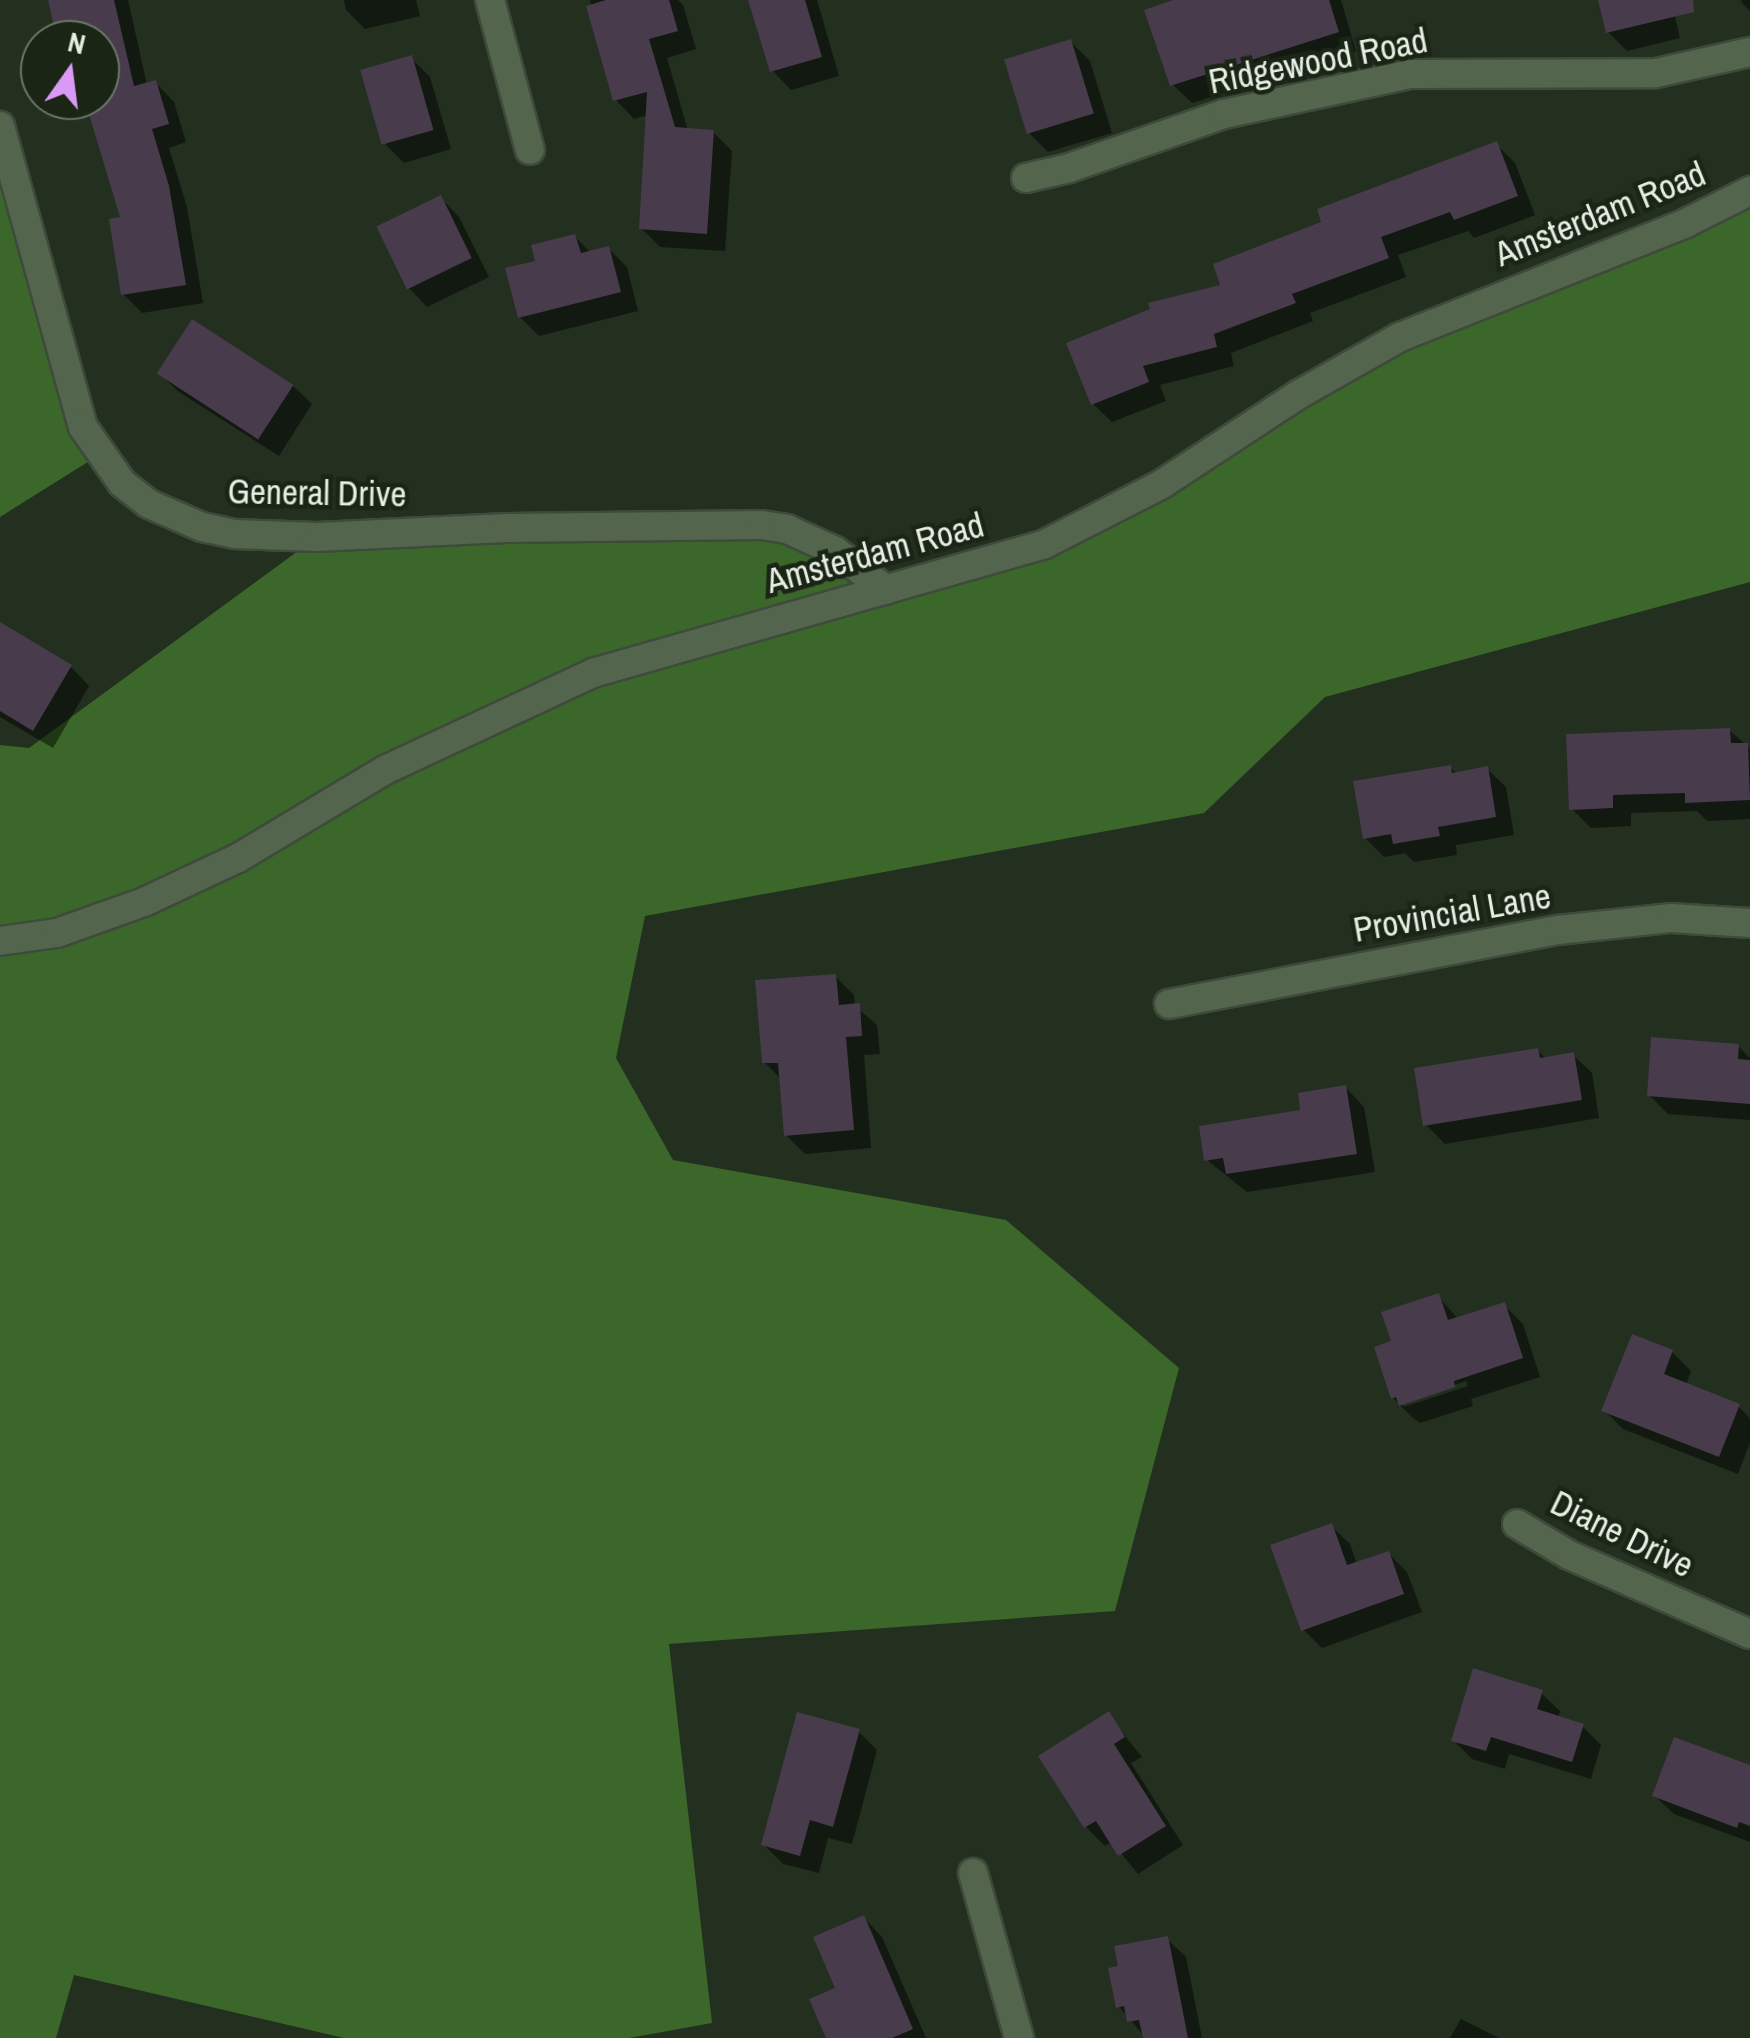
<!DOCTYPE html>
<style>
body{margin:0}
#map{position:relative;width:1750px;height:2038px;overflow:hidden;background:#232f1f;font-family:"Archivo Narrow",sans-serif}
div>[style]{position:absolute}
[style*='--x']{left:calc(var(--x)*1px);top:calc(var(--y)*1px);width:calc(var(--w)*1px);rotate:calc(var(--a)*1deg)}
.forest>*{inset:0;background:#3c672a}
.shadow>*{inset:0;background:#0007}
.building>*{inset:0;background:#473b4c;transform-origin:0 0}
.roads{filter:drop-shadow(2px 0 #3e4a3b) drop-shadow(-2px 0 #3e4a3b) drop-shadow(0 2px #3e4a3b) drop-shadow(0 -2px #3e4a3b)}
.minor>*{height:28px;margin:-14px;padding:0 14px;transform-origin:14px;border-radius:14px;background:#53654c}
.tertiary>*{height:28px;margin:-14px;padding:0 14px;transform-origin:14px;border-radius:14px;background:#53654c}
span{translate:-50% -50%;white-space:nowrap;text-align:center;line-height:1.15;-webkit-text-stroke:9px #1a2516;paint-order:stroke}
.street-label{font-size:35px;color:#e7efe4}
.north{position:absolute;left:20px;top:20px;width:100px;height:100px;box-sizing:border-box;background:#1a2516;border:2px solid #6c7668;border-radius:50%;rotate:14deg;font-size:28px;font-weight:700;line-height:40px;text-align:center;color:#e7efe4}
.north::after{content:'';display:block;margin:auto;width:35px;height:45px;background:#db99f6;clip-path:polygon(50% 0,100% 100%,50% 72%,0 100%)}
</style>
<div id="map">
<div class="forest">
<div style="clip-path:polygon(0 126px,99px 455px,0 517px)"></div>
<div style="clip-path:polygon(1750px 191px,1750px 582px,1325px 697px,1204px 813px,645px 916px,616px 1058px,673px 1160px,1006px 1220px,1179px 1368px,1115px 1611px,669px 1644px,712px 2023px,629px 2038px,344px 2038px,74px 1975px,56px 2038px,0 2038px,0 745px,29px 748px,317px 537px,762px 525px,886px 589px,1045px 544px,1298px 395px)"></div>
</div>
<div class="shadow">
<div style="clip-path:polygon(51px 0,128px 0,147px 85px,156px 83px,174px 102px,186px 142px,169px 148px,187px 207px,203px 303px,142px 313px,123px 294px,123px 219px,87px 100px,100px 100px,100px 40px,60px 40px)"></div>
<div style="clip-path:polygon(344px 0,416px 0,420px 16px,365px 29px,346px 10px)"></div>
<div style="clip-path:polygon(590px 0,678px 0,683px 5px,696px 49px,667px 58px,688px 131px,713px 132px,732px 151px,725px 251px,660px 247px,641px 228px,648px 115px,634px 119px,616px 100px)"></div>
<div style="clip-path:polygon(751px 0,817px 0,839px 76px,791px 90px,773px 71px)"></div>
<div style="clip-path:polygon(1188px 0,1341px 0,1356px 51px,1192px 103px,1173px 85px)"></div>
<div style="clip-path:polygon(1600px 0,1671px 0,1680px 38px,1627px 51px,1608px 32px)"></div>
<div style="clip-path:polygon(1741px 0,1750px 0,1750px 11px,1742px 3px)"></div>
<div style="clip-path:polygon(1071px 42px,1090px 61px,1112px 133px,1048px 152px,1029px 133px)"></div>
<div style="clip-path:polygon(411px 58px,430px 77px,451px 149px,404px 163px,385px 144px)"></div>
<div style="clip-path:polygon(1496px 144px,1515px 163px,1535px 215px,1474px 238px,1468px 231px,1398px 255px,1406px 277px,1310px 313px,1313px 321px,1231px 353px,1234px 366px,1160px 385px,1166px 401px,1112px 422px,1093px 404px,1224px 286px,1325px 223px)"></div>
<div style="clip-path:polygon(441px 198px,459px 217px,489px 277px,427px 307px,409px 288px)"></div>
<div style="clip-path:polygon(575px 237px,591px 253px,609px 249px,627px 267px,638px 311px,539px 336px,520px 317px,538px 263px)"></div>
<div style="clip-path:polygon(160px 374px,293px 386px,312px 404px,279px 456px,179px 392px)"></div>
<div style="clip-path:polygon(0 625px,71px 667px,89px 686px,53px 748px,0 717px)"></div>
<div style="clip-path:polygon(1729px 730px,1750px 748px,1750px 819px,1707px 821px,1697px 811px,1631px 813px,1631px 826px,1591px 828px,1572px 809px)"></div>
<div style="clip-path:polygon(1450px 767px,1457px 774px,1487px 769px,1506px 787px,1514px 835px,1456px 845px,1457px 855px,1414px 862px,1405px 853px,1384px 857px,1365px 838px)"></div>
<div style="clip-path:polygon(835px 976px,854px 995px,855px 1006px,877px 1025px,880px 1054px,864px 1055px,871px 1148px,805px 1154px,786px 1135px,782px 1080px,764px 1062px)"></div>
<div style="clip-path:polygon(1738px 1046px,1750px 1058px,1750px 1120px,1668px 1114px,1649px 1095px)"></div>
<div style="clip-path:polygon(1538px 1051px,1546px 1059px,1573px 1055px,1592px 1073px,1599px 1118px,1445px 1144px,1426px 1125px)"></div>
<div style="clip-path:polygon(1346px 1088px,1364px 1107px,1375px 1172px,1247px 1192px,1207px 1160px)"></div>
<div style="clip-path:polygon(evenodd,1438px 1296px,1459px 1320px,1504px 1305px,1523px 1324px,1540px 1377px,1471px 1399px,1473px 1406px,1420px 1423px,1412px 1417px,1393px 1398px,1394px 1343px,1438px 1296px,1466px 1381px,1468px 1386px,1403px 1407px,1403px 1402px,1466px 1381px)"></div>
<div style="clip-path:polygon(1672px 1352px,1691px 1371px,1686px 1385px,1738px 1406px,1750px 1418px,1750px 1443px,1738px 1474px,1623px 1429px,1604px 1410px)"></div>
<div style="clip-path:polygon(1331px 1526px,1350px 1544px,1357px 1564px,1388px 1553px,1407px 1572px,1422px 1612px,1322px 1648px,1303px 1629px)"></div>
<div style="clip-path:polygon(1541px 1693px,1560px 1711px,1558px 1718px,1582px 1726px,1601px 1745px,1591px 1779px,1509px 1754px,1505px 1769px,1472px 1759px,1453px 1740px)"></div>
<div style="clip-path:polygon(1108px 1715px,1142px 1757px,1131px 1763px,1183px 1845px,1138px 1874px,1112px 1842px,1105px 1846px,1086px 1827px,1041px 1757px)"></div>
<div style="clip-path:polygon(858px 1731px,877px 1750px,852px 1844px,828px 1838px,819px 1873px,783px 1864px,764px 1845px)"></div>
<div style="clip-path:polygon(1750px 1768px,1750px 1842px,1674px 1814px,1655px 1796px)"></div>
<div style="clip-path:polygon(864px 1918px,882px 1937px,926px 2038px,830px 2038px,839px 1990px)"></div>
<div style="clip-path:polygon(1167px 1939px,1186px 1957px,1202px 2038px,1146px 2038px,1118px 2006px)"></div>
<div style="clip-path:polygon(1461px 2019px,1499px 2038px,1450px 2038px)"></div>
</div>
<div class="building">
<div style="clip-path:polygon(48px 0,114px 0,134px 86px,156px 80px,169px 124px,152px 129px,169px 186px,186px 285px,121px 295px,109px 219px,120px 217px,85px 101px,100px 100px,100px 40px,57px 40px)"></div>
<div style="clip-path:polygon(606px 0,669px 0,678px 31px,649px 39px,675px 127px,714px 130px,707px 234px,639px 229px,647px 92px,613px 101px,586px 6px)"></div>
<div style="clip-path:polygon(748px 0,805px 0,822px 57px,770px 72px)"></div>
<div style="clip-path:polygon(1173px 0,1329px 0,1339px 32px,1170px 86px,1144px 10px)"></div>
<div style="clip-path:polygon(1598px 0,1693px 0,1694px 12px,1606px 33px)"></div>
<div style="left:1071px;top:39px;width:78px;height:70px;rotate:73deg"></div>
<div style="left:412px;top:55px;width:78px;height:54px;rotate:74deg"></div>
<div style="clip-path:polygon(1497px 141px,1518px 196px,1454px 220px,1450px 212px,1381px 237px,1389px 258px,1292px 294px,1296px 303px,1214px 334px,1217px 347px,1143px 366px,1149px 382px,1091px 405px,1066px 343px,1150px 309px,1148px 303px,1220px 285px,1213px 264px,1321px 222px,1317px 209px)"></div>
<div style="left:441px;top:195px;width:70px;height:72px;rotate:64deg"></div>
<div style="clip-path:polygon(575px 234px,581px 253px,609px 246px,621px 292px,518px 318px,505px 268px,535px 261px,531px 245px)"></div>
<div style="left:192px;top:319px;width:121px;height:65px;rotate:33deg"></div>
<div style="clip-path:polygon(0 622px,72px 665px,33px 731px,0 711px)"></div>
<div style="clip-path:polygon(1730px 728px,1731px 743px,1748px 743px,1750px 800px,1685px 803px,1685px 793px,1613px 795px,1613px 808px,1569px 810px,1566px 734px)"></div>
<div style="clip-path:polygon(1451px 765px,1452px 773px,1488px 766px,1496px 817px,1438px 827px,1440px 836px,1393px 844px,1391px 834px,1363px 839px,1353px 781px)"></div>
<div style="clip-path:polygon(836px 974px,839px 1005px,860px 1003px,862px 1036px,846px 1037px,854px 1130px,784px 1136px,778px 1063px,762px 1063px,755px 980px)"></div>
<div style="clip-path:polygon(1651px 1037px,1739px 1044px,1738px 1059px,1750px 1060px,1750px 1104px,1647px 1096px)"></div>
<div style="clip-path:polygon(1538px 1048px,1540px 1058px,1574px 1052px,1582px 1100px,1423px 1126px,1414px 1068px)"></div>
<div style="clip-path:polygon(1346px 1085px,1357px 1154px,1226px 1174px,1223px 1158px,1204px 1161px,1199px 1126px,1300px 1110px,1298px 1093px)"></div>
<div style="clip-path:polygon(1439px 1293px,1448px 1320px,1505px 1302px,1523px 1358px,1454px 1381px,1455px 1387px,1399px 1406px,1396px 1397px,1391px 1399px,1374px 1347px,1391px 1341px,1381px 1312px)"></div>
<div style="clip-path:polygon(1632px 1334px,1673px 1350px,1664px 1374px,1740px 1404px,1719px 1457px,1601px 1411px)"></div>
<div style="clip-path:polygon(1332px 1523px,1347px 1565px,1389px 1551px,1404px 1594px,1301px 1631px,1270px 1545px)"></div>
<div style="clip-path:polygon(1473px 1668px,1543px 1690px,1537px 1709px,1584px 1724px,1572px 1762px,1491px 1737px,1486px 1751px,1451px 1741px)"></div>
<div style="clip-path:polygon(1109px 1711px,1125px 1737px,1114px 1744px,1166px 1826px,1118px 1856px,1096px 1821px,1084px 1828px,1038px 1756px)"></div>
<div style="clip-path:polygon(797px 1712px,860px 1729px,833px 1827px,810px 1820px,800px 1856px,761px 1845px)"></div>
<div style="clip-path:polygon(1674px 1737px,1750px 1765px,1750px 1826px,1739px 1822px,1737px 1828px,1652px 1796px)"></div>
<div style="clip-path:polygon(864px 1915px,913px 2029px,892px 2038px,826px 2038px,809px 1999px,835px 1988px,813px 1937px)"></div>
<div style="clip-path:polygon(1168px 1936px,1188px 2038px,1143px 2038px,1139px 2020px,1127px 2022px,1124px 2006px,1116px 2008px,1108px 1968px,1118px 1966px,1114px 1946px)"></div>
</div>
<div class="roads">
<div class="minor">
<div style="--x:490;--y:0;--w:155;--a:75.1"></div>
<div style="--x:0;--y:126;--w:312;--a:74.6"></div>
<div style="--x:83;--y:427;--w:68;--a:55.1"></div>
<div style="--x:122;--y:483;--w:34;--a:38"></div>
<div style="--x:149;--y:504;--w:58;--a:23.5"></div>
<div style="--x:202;--y:527;--w:33;--a:12"></div>
<div style="--x:234;--y:534;--w:83;--a:2.1"></div>
<div style="--x:317;--y:537;--w:190;--a:-2.7"></div>
<div style="--x:507;--y:528;--w:255;--a:-0.7"></div>
<div style="--x:762;--y:525;--w:25;--a:9"></div>
<div style="--x:787;--y:529;--w:53;--a:24.6"></div>
<div style="--x:835;--y:551;--w:64;--a:37.4"></div>
<div style="--x:1026;--y:178;--w:44;--a:-13.1"></div>
<div style="--x:1069;--y:168;--w:164;--a:-19.2"></div>
<div style="--x:1224;--y:114;--w:190;--a:-12.1"></div>
<div style="--x:1410;--y:74;--w:246;--a:-0.2"></div>
<div style="--x:1656;--y:73;--w:96;--a:-12.6"></div>
<div style="--x:1169;--y:1004;--w:396;--a:-10.8"></div>
<div style="--x:1558;--y:930;--w:114;--a:-6.1"></div>
<div style="--x:1671;--y:918;--w:79;--a:3.6"></div>
<div style="--x:1517;--y:1524;--w:61;--a:30.8"></div>
<div style="--x:1569;--y:1555;--w:197;--a:23.6"></div>
<div style="--x:973;--y:1873;--w:171;--a:74.4"></div>
</div>
<div class="tertiary">
<div style="--x:0;--y:941;--w:58;--a:-8"></div>
<div style="--x:57;--y:933;--w:92;--a:-19.6"></div>
<div style="--x:144;--y:902;--w:104;--a:-25.1"></div>
<div style="--x:238;--y:858;--w:171;--a:-30.9"></div>
<div style="--x:385;--y:770;--w:230;--a:-25"></div>
<div style="--x:593;--y:673;--w:470;--a:-15.9"></div>
<div style="--x:1045;--y:544;--w:131;--a:-27.1"></div>
<div style="--x:1162;--y:484;--w:163;--a:-33.2"></div>
<div style="--x:1298;--y:395;--w:117;--a:-29.6"></div>
<div style="--x:1400;--y:337;--w:308;--a:-21.7"></div>
<div style="--x:1686;--y:223;--w:72;--a:-26.6"></div>
</div>
</div>
<div class="street-label">
<span style="left:1318px;top:61px;rotate:-11deg">Ridgewood Road</span>
<span style="left:1600px;top:214px;rotate:-22deg">Amsterdam Road</span>
<span style="left:317px;top:493px;rotate:1deg">General Drive</span>
<span style="left:875px;top:553px;rotate:-15deg">Amsterdam Road</span>
<span style="left:1452px;top:913px;rotate:-10deg">Provincial Lane</span>
<span style="left:1622px;top:1534px;rotate:26deg">Diane Drive</span>
</div>
<div class="north">N</div>
</div>
